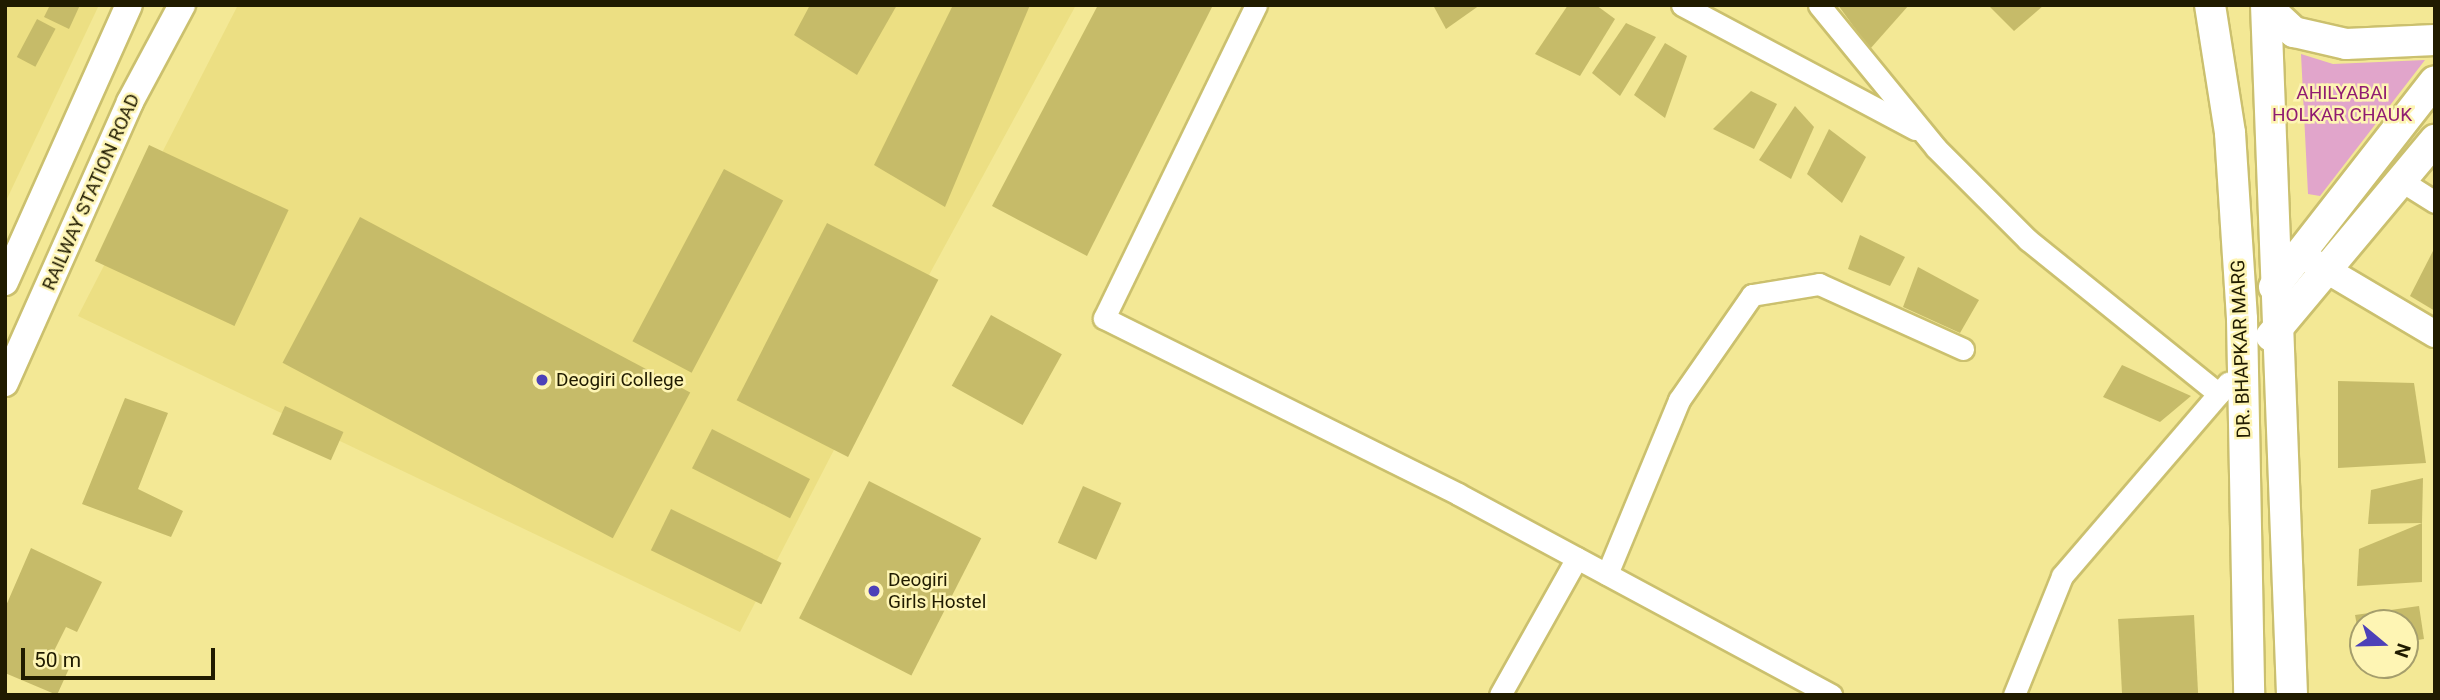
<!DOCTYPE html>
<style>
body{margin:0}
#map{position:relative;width:2440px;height:700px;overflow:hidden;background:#f3e895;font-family:Roboto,sans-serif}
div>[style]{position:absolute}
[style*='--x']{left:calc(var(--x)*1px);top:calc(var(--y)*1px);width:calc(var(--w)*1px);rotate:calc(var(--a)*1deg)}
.built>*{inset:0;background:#ecdf83}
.green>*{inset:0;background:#e1a5cb}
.building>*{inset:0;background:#c6bb69;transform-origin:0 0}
.roads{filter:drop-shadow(2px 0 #cbc06e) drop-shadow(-2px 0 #cbc06e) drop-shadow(0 2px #cbc06e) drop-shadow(0 -2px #cbc06e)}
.minor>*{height:21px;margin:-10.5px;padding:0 10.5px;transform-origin:10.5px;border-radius:10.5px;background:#fff}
.tertiary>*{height:26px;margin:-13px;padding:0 13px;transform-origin:13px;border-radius:13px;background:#fff}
.secondary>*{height:30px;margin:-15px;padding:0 15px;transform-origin:15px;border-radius:15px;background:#fff}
.dots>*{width:19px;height:19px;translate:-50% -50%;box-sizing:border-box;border:4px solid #fef5b4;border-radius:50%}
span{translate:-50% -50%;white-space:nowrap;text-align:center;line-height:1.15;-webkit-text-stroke:5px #fef5b4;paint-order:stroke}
.park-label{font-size:19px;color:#901c71}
.street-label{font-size:19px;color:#201b00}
.poi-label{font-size:19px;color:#201b00}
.left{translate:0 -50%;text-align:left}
.frame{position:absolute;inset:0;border:7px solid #201b00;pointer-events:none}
.north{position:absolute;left:2349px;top:609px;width:70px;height:70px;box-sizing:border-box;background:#fef5b4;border:2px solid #a59e6c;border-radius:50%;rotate:109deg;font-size:19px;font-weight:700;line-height:28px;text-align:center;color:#201b00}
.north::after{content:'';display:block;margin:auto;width:24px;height:32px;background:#4d41b8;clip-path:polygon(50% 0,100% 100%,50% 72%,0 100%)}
.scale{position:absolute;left:21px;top:648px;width:194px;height:32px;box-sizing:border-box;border:4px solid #201b00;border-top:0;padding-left:9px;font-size:21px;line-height:24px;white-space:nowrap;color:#201b00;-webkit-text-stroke:5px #fef5b4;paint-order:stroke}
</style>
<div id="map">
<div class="built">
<div style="clip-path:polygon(5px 5px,99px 5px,5px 203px)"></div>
<div style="clip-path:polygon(238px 5px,1076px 5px,837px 444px,740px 632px,78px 316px)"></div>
</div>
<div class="green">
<div style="clip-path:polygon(2301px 54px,2333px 64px,2425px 60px,2320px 196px,2308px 194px)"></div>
</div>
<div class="building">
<div style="clip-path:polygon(50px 5px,80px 5px,69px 29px,44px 17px)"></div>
<div style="clip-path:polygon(810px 5px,897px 5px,857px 75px,794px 35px)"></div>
<div style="clip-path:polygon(953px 5px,1030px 5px,945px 207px,874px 165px)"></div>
<div style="clip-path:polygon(1098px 5px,1213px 5px,1087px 256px,992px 206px)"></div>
<div style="clip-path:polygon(1433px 5px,1480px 5px,1446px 29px)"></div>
<div style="clip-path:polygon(1568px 5px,1596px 5px,1615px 19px,1580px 76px,1535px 54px)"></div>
<div style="clip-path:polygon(1838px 5px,1909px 5px,1870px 49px)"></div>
<div style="clip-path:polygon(1988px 5px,2044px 5px,2014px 31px)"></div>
<div style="left:37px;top:19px;width:21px;height:43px;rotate:28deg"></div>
<div style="clip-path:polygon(1626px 23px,1656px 37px,1620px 96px,1592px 73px)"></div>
<div style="clip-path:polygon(1665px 43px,1687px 56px,1665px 118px,1634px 95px)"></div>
<div style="clip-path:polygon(1751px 91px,1777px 104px,1754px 149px,1713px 129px)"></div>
<div style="clip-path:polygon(1795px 106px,1814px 127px,1791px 179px,1759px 160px)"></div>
<div style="clip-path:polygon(1829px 129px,1866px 157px,1842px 203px,1807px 174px)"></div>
<div style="left:149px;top:145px;width:154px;height:128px;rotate:25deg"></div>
<div style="left:724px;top:169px;width:67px;height:195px;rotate:28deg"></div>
<div style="left:360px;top:217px;width:374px;height:165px;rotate:28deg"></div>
<div style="left:827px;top:223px;width:125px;height:199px;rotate:27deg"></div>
<div style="clip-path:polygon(1860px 235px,1905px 257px,1890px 286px,1848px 269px)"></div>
<div style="clip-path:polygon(2435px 247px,2435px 311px,2410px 296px)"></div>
<div style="clip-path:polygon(1918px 267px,1979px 300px,1960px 333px,1903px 307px)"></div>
<div style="left:991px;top:315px;width:81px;height:81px;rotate:29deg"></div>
<div style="clip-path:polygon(2122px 365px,2191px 396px,2160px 422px,2103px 397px)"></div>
<div style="clip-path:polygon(2338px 381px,2414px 383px,2426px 463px,2338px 468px)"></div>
<div style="clip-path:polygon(125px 398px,168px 413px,138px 489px,183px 511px,171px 537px,82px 504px)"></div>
<div style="left:285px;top:406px;width:64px;height:31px;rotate:24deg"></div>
<div style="left:712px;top:429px;width:110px;height:44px;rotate:27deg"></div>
<div style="clip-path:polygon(2423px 478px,2422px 523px,2368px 524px,2371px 490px)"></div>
<div style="left:869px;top:481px;width:126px;height:154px;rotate:27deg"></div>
<div style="left:1083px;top:486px;width:42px;height:62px;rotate:24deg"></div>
<div style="left:671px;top:509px;width:123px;height:46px;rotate:26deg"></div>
<div style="clip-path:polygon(2422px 523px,2422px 582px,2357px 586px,2359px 549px)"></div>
<div style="clip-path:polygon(31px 548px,102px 582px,77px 632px,66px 627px,54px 651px,72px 662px,57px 695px,5px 673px,5px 608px)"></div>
<div style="clip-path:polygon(2419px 606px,2424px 639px,2405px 642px,2405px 623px,2363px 623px,2362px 652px,2355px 615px)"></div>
<div style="left:2194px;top:615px;width:80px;height:76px;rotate:87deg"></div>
</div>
<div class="roads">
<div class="minor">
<div style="--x:1256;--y:5;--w:348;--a:115.9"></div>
<div style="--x:1104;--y:318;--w:395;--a:26.4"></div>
<div style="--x:1458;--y:494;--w:424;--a:28.3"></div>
<div style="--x:1682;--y:5;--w:264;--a:28"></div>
<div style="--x:1819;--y:5;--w:185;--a:50.7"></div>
<div style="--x:1936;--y:148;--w:130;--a:45"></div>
<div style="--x:2028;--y:240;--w:245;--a:38.9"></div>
<div style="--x:2400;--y:180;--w:41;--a:32.2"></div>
<div style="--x:1607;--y:574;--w:188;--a:-67.5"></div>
<div style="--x:1679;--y:400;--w:128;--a:-55.2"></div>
<div style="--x:1752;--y:295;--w:68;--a:-9.3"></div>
<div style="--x:1819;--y:284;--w:158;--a:24.3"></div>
<div style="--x:1500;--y:695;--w:157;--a:-60.7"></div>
<div style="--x:2014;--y:695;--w:128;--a:-68"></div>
<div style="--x:2062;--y:576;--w:255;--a:-49.3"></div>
</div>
<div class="tertiary">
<div style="--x:2298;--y:253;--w:159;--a:30.6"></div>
<div style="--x:5;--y:282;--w:303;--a:-65.9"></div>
<div style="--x:5;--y:383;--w:308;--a:-66"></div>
<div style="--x:130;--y:102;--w:110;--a:-61.8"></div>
</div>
<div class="secondary">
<div style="--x:2210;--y:5;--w:130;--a:81.1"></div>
<div style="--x:2230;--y:133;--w:186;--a:86.3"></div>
<div style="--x:2242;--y:319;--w:376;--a:88.9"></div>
<div style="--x:2266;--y:5;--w:690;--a:87.84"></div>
<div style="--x:2267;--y:7;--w:37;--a:43"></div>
<div style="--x:2294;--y:32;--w:53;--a:13"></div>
<div style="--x:2346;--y:44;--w:89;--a:-2.6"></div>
<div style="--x:2274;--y:287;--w:261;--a:-52"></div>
<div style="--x:2271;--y:336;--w:256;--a:-50.1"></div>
</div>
</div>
<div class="dots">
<div style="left:542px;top:380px;background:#4d41b8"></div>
<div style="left:874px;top:591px;background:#4d41b8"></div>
</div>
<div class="park-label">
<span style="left:2342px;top:104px">AHILYABAI<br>HOLKAR CHAUK</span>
</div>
<div class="street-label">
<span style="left:91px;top:192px;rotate:-66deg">RAILWAY STATION ROAD</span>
<span style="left:2241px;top:349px;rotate:-92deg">DR. BHAPKAR MARG</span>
</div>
<div class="poi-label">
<span class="left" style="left:556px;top:380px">Deogiri College</span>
<span class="left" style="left:888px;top:591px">Deogiri<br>Girls Hostel</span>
</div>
<div class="frame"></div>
<div class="north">N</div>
<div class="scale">50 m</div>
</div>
